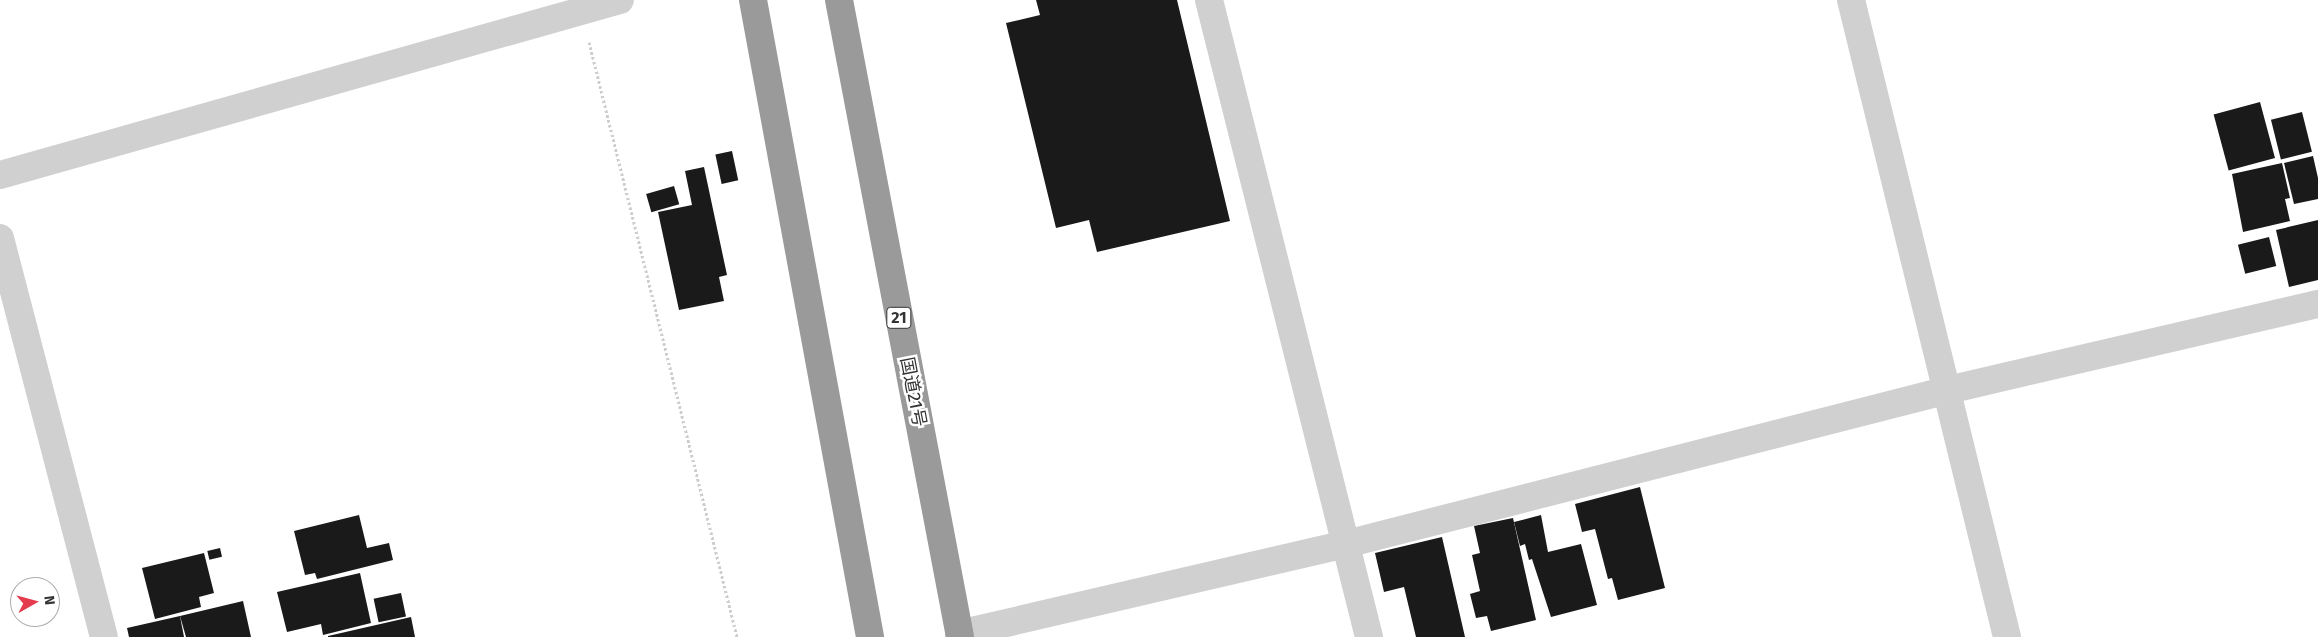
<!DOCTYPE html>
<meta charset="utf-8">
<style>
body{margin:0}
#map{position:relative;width:2318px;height:637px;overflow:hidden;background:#fff;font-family:"Fira Sans","Noto Sans JP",sans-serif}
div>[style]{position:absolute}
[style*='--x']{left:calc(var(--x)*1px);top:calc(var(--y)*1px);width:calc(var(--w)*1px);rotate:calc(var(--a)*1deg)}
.building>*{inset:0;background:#1a1a1a;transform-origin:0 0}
.path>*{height:3px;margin-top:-1.5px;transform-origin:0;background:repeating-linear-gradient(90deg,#cdcdcd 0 2.5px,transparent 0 5px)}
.street>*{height:28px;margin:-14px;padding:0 14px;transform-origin:14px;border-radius:14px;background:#d0d0d0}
.highway>*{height:28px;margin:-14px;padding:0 14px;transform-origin:14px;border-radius:14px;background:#9a9a9a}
span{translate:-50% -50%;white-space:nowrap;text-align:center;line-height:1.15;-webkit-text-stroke:5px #fff;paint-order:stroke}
.shield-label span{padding:1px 4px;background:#fff;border:1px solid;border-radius:4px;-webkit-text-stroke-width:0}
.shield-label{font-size:16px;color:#333;font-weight:700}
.street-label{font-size:18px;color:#333}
.north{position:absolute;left:10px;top:577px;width:50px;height:50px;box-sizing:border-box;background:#fff;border:1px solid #adadad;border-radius:50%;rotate:83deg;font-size:14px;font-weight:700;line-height:20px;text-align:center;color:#333}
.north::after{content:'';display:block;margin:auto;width:18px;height:22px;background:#e43b4e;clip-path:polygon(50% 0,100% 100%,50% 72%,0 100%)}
</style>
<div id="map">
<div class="building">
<div style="clip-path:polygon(1036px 0,1177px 0,1230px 221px,1097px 252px,1089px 220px,1056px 228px,1006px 23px,1040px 15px)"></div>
<div style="left:2260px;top:102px;width:58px;height:48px;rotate:75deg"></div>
<div style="left:2302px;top:112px;width:41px;height:32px;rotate:76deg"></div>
<div style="left:732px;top:151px;width:30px;height:17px;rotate:78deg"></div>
<div style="clip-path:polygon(2313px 156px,2318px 178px,2318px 199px,2294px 204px,2284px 163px)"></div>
<div style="clip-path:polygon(2282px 163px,2290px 198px,2285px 199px,2290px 221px,2243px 232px,2232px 174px)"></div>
<div style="clip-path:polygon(704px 167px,727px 275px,719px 277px,724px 301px,679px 310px,658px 212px,692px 205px,685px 171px)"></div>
<div style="left:674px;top:186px;width:19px;height:29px;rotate:74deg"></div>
<div style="clip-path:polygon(2318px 220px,2318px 280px,2289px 287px,2276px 230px)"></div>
<div style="left:2269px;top:237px;width:30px;height:32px;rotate:76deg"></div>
<div style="clip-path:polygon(1640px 487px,1665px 588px,1618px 600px,1612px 578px,1608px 579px,1595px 529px,1582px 532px,1575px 504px)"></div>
<div style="clip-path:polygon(359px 515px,367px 548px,389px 543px,393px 560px,317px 579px,315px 573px,305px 575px,294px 531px)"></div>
<div style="clip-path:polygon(1541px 515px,1548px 552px,1581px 544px,1597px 605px,1551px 617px,1532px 559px,1529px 560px,1525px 544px,1520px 546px,1514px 522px)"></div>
<div style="clip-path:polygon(1513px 518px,1536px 620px,1491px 631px,1487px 616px,1476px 618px,1470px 594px,1480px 591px,1472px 555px,1480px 553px,1474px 526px)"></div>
<div style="clip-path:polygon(1442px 537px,1465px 637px,1416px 637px,1404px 587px,1384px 592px,1375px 553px)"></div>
<div style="left:220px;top:548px;width:9px;height:13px;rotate:77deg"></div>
<div style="clip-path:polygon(204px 553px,214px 593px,199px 597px,201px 607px,155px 619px,142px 568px)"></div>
<div style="clip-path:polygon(360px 573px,371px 623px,323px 635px,321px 624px,287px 632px,277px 592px)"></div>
<div style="left:401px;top:593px;width:24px;height:28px;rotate:78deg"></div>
<div style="clip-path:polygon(243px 601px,251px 637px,186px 637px,180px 616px)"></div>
<div style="clip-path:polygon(180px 616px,184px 637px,129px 637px,127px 628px)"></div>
<div style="clip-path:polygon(411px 617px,415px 637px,328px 637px,328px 636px)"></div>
</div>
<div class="path">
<div style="--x:589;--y:42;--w:613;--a:76.03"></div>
</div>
<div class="street">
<div style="--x:1209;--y:0;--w:657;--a:75.9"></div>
<div style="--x:1851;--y:0;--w:656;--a:76.24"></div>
<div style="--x:0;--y:175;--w:644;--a:-15.76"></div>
<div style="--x:0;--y:238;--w:412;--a:75.4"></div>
<div style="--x:959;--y:634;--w:397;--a:-13.1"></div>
<div style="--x:1346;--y:544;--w:621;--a:-14.35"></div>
<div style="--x:1948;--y:390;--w:380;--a:-13.1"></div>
</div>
<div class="highway">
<div style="--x:753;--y:0;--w:648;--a:79.59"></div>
<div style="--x:839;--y:0;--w:648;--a:79.24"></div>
</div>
<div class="shield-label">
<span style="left:899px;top:318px">21</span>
</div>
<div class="street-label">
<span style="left:913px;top:392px;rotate:79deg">国道21号</span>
</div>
<div class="north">N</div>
</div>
